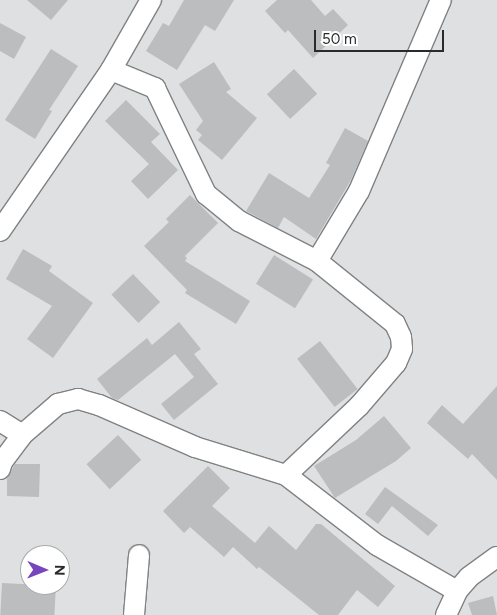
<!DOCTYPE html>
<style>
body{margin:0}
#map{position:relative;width:497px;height:615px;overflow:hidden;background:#dee0e1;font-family:Figtree,sans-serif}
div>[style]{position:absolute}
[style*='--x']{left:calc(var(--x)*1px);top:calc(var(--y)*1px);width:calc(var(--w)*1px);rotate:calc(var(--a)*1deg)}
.building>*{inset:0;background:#bbbdbe;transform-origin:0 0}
.roads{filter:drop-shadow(1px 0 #808283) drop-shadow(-1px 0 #808283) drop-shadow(0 1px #808283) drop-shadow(0 -1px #808283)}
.minor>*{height:20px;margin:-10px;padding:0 10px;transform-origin:10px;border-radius:10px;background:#fff}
span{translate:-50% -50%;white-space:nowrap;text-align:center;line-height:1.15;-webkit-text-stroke:4px #fff;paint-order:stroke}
.north{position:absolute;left:20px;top:545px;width:50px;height:50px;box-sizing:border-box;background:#fff;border:1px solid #a9aaaa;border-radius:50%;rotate:91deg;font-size:14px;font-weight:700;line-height:20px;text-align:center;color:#292a2b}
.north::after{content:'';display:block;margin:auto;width:18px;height:22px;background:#7745bd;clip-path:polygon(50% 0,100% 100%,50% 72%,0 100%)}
.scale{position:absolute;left:314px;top:30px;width:130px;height:22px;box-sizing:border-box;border:2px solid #292a2b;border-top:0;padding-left:6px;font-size:15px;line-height:18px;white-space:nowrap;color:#292a2b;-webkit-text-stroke:4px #fff;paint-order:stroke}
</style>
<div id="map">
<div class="building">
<div style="clip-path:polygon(27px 0,68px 0,51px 20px)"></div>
<div style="clip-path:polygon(184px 0,234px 0,215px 31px,205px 25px,177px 70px,146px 51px,163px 23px,169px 26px)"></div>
<div style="clip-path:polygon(277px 0,311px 0,325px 16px,333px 9px,348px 25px,313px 58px,288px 30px,285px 33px,265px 11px)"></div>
<div style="clip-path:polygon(0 23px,26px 37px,14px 59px,0 51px)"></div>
<div style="clip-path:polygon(51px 49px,78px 66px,49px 110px,52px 111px,35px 139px,5px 120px)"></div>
<div style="clip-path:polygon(214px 62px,231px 89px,226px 92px,257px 118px,222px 160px,198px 140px,202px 135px,196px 130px,203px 121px,179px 84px)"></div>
<div style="left:294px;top:69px;width:34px;height:37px;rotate:47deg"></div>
<div style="clip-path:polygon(126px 100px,160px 134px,151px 142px,178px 170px,148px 199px,131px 181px,149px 164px,105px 121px)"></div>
<div style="clip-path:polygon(345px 128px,368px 141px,351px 180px,316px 239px,284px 217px,278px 228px,246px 211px,269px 173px,309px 198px,330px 165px,326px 163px)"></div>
<div style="clip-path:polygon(190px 195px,218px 223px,185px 256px,187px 258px,185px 261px,250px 301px,236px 324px,185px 293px,187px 290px,144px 246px,169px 222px,166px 219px)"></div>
<div style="clip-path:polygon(23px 249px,52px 266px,49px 271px,93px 303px,53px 358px,27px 339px,52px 306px,6px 279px)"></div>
<div style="left:274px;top:255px;width:46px;height:34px;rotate:32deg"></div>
<div style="left:133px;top:274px;width:39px;height:30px;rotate:46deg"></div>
<div style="clip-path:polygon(179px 322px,201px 349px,194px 354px,218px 384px,174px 420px,161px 404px,194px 377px,175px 354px,118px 400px,112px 398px,97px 379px,147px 338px,152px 345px)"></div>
<div style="left:320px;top:341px;width:61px;height:29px;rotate:52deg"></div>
<div style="clip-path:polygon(497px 386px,497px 480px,472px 454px,468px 459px,427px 423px,442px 405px,463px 424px)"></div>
<div style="clip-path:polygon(384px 416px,411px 448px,396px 461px,335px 498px,314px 466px,356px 440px)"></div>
<div style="left:118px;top:435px;width:34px;height:43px;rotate:47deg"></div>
<div style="clip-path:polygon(15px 464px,40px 464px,39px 497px,7px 496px,7px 478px)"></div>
<div style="clip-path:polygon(208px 466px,230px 488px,212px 506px,255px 543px,269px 526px,296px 550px,316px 524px,321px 524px,395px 586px,378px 607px,357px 590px,338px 615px,319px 615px,259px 567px,257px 569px,233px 547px,224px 557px,190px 527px,184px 533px,163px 511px)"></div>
<div style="clip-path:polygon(385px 487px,438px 525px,428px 536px,392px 506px,378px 524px,365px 514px)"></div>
<div style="left:2px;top:583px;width:54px;height:32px;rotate:3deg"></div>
<div style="clip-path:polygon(493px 596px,497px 615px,472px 615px,468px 603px)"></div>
</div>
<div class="roads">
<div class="minor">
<div style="--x:111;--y:70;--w:48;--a:22.2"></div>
<div style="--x:155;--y:88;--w:118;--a:64.3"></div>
<div style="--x:206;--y:194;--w:43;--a:39.3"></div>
<div style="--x:239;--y:221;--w:88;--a:27.1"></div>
<div style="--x:317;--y:261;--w:100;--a:38.9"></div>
<div style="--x:395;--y:324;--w:14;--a:65"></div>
<div style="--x:401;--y:337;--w:12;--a:85"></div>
<div style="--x:402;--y:349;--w:15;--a:113"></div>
<div style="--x:396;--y:363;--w:57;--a:130.7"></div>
<div style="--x:359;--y:406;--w:100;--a:136.6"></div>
<div style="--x:0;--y:231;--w:196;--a:-55.4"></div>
<div style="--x:111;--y:70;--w:81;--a:-60.3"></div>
<div style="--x:317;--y:261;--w:82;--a:-59"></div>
<div style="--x:359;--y:191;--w:208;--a:-66.8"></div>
<div style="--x:0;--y:421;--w:26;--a:32"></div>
<div style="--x:22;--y:435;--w:48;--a:-40.7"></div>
<div style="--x:58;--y:404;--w:21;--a:-14"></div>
<div style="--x:78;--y:399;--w:22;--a:16"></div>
<div style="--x:99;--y:405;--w:105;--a:23.6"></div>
<div style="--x:195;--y:447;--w:95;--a:17.1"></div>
<div style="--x:286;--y:475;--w:115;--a:37.6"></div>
<div style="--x:377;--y:545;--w:92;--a:29.9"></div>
<div style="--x:0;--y:469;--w:7;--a:-74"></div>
<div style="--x:2;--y:462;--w:34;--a:-53"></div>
<div style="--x:134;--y:615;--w:60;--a:-85.2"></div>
<div style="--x:446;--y:615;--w:26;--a:-65"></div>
<div style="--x:457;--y:591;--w:18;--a:-49"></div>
<div style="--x:469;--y:577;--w:34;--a:-36"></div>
</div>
</div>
<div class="north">N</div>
<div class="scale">50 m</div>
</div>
